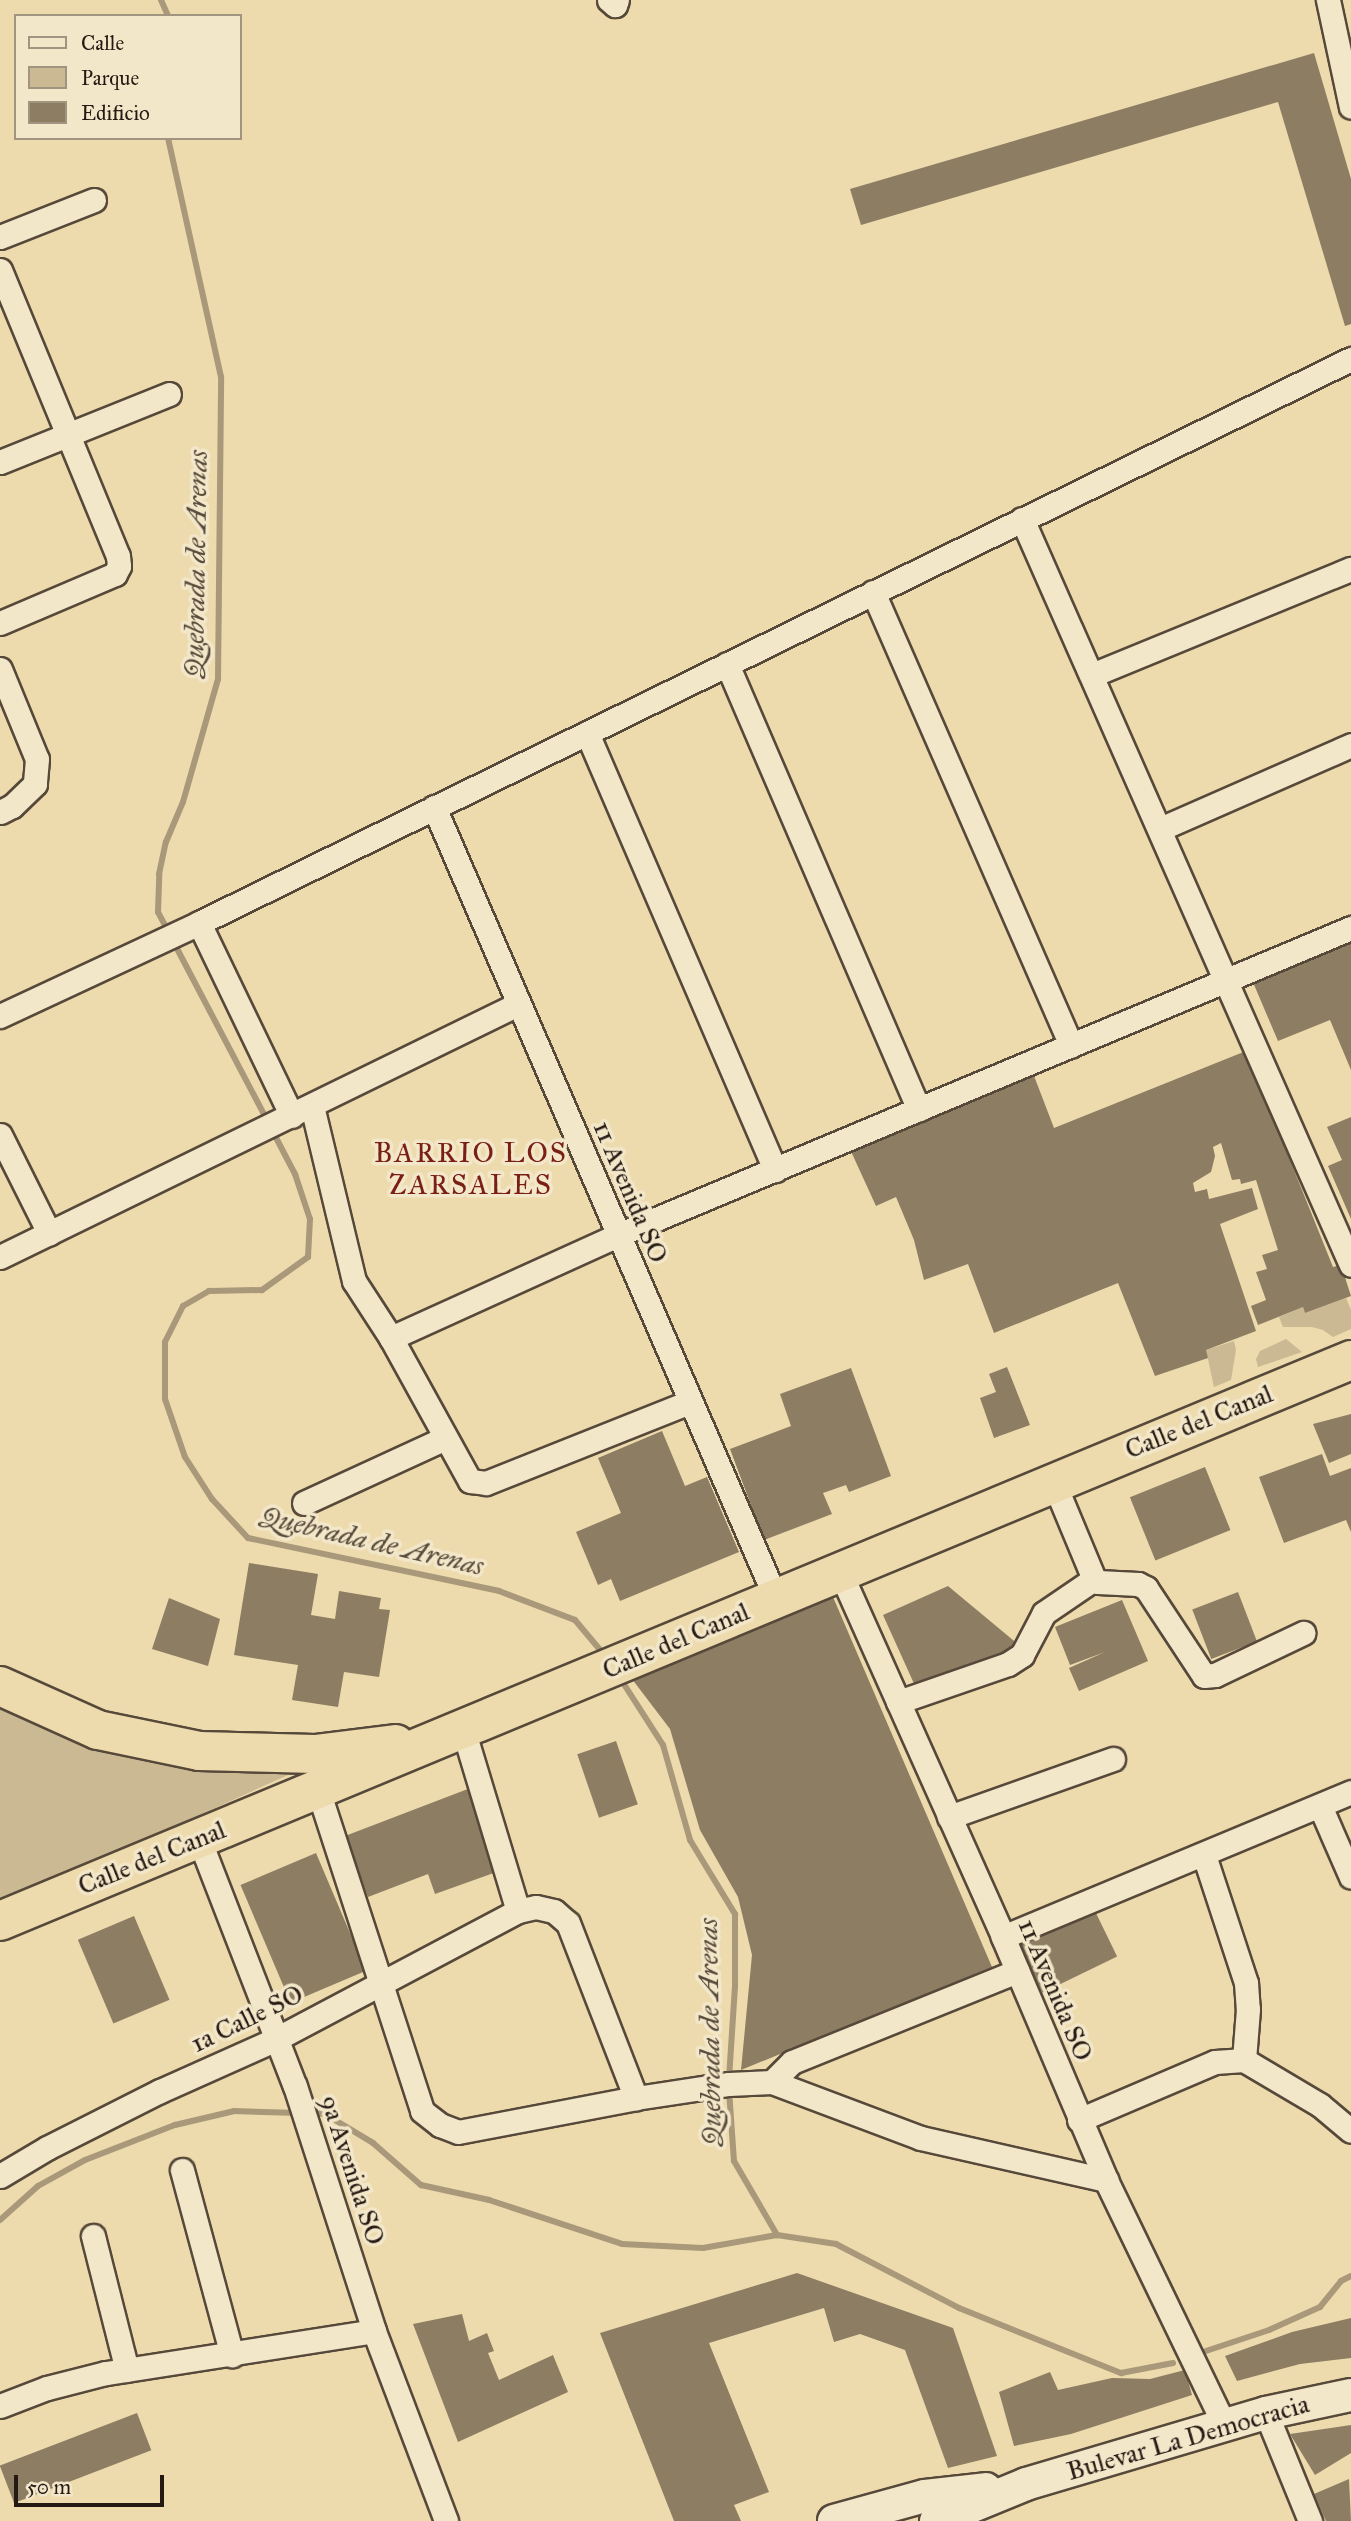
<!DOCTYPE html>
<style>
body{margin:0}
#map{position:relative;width:1351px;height:2521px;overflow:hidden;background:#eddaad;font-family:"IM FELL Great Primer",serif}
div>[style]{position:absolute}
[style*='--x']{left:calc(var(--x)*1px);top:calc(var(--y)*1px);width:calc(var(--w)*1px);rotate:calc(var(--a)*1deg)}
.green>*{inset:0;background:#cbb993}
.stream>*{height:6px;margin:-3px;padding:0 3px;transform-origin:3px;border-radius:3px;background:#a99879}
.building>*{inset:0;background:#8d7d63;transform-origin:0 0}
.roads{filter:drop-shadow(2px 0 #57493a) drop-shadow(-2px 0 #57493a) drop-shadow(0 2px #57493a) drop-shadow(0 -2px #57493a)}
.street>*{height:23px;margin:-11.5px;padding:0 11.5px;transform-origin:11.5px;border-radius:11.5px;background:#f3e7ca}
.secondary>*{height:32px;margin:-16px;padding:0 16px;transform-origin:16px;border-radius:16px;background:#f3e7ca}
.highway>*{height:38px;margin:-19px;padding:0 19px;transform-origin:19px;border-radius:19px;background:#eddaad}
span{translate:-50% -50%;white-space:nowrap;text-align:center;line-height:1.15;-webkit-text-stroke:7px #f3e7ca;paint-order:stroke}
.street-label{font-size:26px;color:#251913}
.water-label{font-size:28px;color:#5a4c3c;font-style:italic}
.neighbourhood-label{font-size:28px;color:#7a1f14;letter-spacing:2px}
.legend{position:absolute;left:14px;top:14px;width:228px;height:126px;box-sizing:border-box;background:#f3e7ca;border:2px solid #a19581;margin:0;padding:9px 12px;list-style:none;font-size:21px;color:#251913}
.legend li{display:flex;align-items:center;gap:14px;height:35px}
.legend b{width:35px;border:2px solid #a19581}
.scale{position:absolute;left:14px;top:2475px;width:150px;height:32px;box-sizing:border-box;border:4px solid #251913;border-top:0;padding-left:9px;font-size:21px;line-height:24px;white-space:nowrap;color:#251913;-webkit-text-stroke:5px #f3e7ca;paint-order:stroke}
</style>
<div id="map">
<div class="green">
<div style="clip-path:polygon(1346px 1298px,1351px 1310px,1351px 1329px,1333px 1337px,1323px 1330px,1312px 1327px,1283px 1327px,1279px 1317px,1303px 1307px,1305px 1313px)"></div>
<div style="clip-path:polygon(1286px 1339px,1302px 1352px,1258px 1367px,1256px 1359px,1260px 1351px)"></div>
<div style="clip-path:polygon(1234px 1341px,1236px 1350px,1231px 1380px,1214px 1387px,1206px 1350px)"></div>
<div style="clip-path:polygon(0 1703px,204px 1765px,288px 1775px,0 1905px)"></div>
</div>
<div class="stream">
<div style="--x:161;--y:0;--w:17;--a:66"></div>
<div style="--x:168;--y:931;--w:21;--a:-118"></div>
<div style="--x:158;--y:912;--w:38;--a:-88"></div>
<div style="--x:159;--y:874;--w:33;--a:-78"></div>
<div style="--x:166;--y:842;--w:43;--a:-67"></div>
<div style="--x:183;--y:802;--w:128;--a:-74.1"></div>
<div style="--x:218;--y:679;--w:302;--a:-89.4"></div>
<div style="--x:221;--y:377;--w:245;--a:-102.5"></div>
<div style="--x:173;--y:941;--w:202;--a:62.3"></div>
<div style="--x:272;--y:1130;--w:50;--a:62.4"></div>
<div style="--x:295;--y:1174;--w:47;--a:71.6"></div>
<div style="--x:310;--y:1219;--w:38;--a:93"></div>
<div style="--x:308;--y:1257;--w:57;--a:144.3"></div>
<div style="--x:262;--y:1290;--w:53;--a:178.9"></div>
<div style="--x:209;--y:1291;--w:30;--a:150"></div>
<div style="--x:183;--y:1306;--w:40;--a:116.6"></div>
<div style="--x:165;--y:1342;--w:57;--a:90"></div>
<div style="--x:165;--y:1399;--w:61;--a:71"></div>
<div style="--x:185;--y:1457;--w:50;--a:57.3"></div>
<div style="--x:212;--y:1499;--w:53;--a:47.3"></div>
<div style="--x:248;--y:1538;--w:257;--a:11.9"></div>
<div style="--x:499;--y:1591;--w:81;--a:20.9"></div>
<div style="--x:575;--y:1620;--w:48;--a:50"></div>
<div style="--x:620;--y:1678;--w:80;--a:57.3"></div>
<div style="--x:663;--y:1745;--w:99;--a:74.1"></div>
<div style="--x:690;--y:1840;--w:87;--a:58.7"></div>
<div style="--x:735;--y:1914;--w:72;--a:90"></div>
<div style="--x:735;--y:1986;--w:93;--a:93.7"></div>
<div style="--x:729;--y:2090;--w:71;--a:86"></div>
<div style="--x:734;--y:2161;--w:86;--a:59.8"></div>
<div style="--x:310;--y:2113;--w:15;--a:4"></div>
<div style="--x:325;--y:2114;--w:56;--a:31.1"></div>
<div style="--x:373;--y:2143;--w:64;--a:41.2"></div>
<div style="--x:421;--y:2185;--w:70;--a:12.4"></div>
<div style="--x:489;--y:2200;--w:140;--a:18.3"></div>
<div style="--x:622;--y:2244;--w:81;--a:2.8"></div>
<div style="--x:703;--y:2248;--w:75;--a:-10"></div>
<div style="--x:777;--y:2235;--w:60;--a:8.7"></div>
<div style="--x:836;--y:2244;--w:139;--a:27.5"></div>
<div style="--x:959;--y:2308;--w:175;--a:21.9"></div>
<div style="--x:1121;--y:2373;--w:53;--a:-10.9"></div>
<div style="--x:0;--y:2220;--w:51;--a:-41.8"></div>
<div style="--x:38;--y:2186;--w:54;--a:-29"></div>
<div style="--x:85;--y:2160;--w:97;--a:-21.3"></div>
<div style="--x:175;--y:2125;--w:61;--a:-13.3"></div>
<div style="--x:234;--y:2111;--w:65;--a:1.8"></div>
<div style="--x:1197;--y:2354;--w:76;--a:-18.4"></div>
<div style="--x:1269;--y:2330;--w:56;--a:-24.3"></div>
<div style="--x:1320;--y:2307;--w:33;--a:-51"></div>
<div style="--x:1341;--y:2281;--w:11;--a:-27"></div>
</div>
<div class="building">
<div style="clip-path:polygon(1314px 53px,1351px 179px,1351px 324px,1345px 326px,1278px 102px,861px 225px,850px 189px)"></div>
<div style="clip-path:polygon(1351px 938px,1351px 1070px,1330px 1020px,1278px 1041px,1252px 980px)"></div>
<div style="clip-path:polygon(1246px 1051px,1333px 1267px,1341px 1265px,1351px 1296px,1305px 1313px,1303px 1307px,1258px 1325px,1251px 1306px,1266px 1300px,1256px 1272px,1267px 1269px,1262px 1255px,1278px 1250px,1256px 1180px,1241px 1184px,1240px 1179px,1232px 1180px,1221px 1143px,1213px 1147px,1215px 1156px,1211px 1172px,1193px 1183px,1195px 1192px,1207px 1189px,1209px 1199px,1252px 1188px,1258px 1209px,1220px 1224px,1256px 1331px,1206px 1350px,1208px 1358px,1155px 1376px,1118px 1283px,994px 1333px,968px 1264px,924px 1280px,914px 1240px,896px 1197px,876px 1206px,849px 1147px,1031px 1068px,1054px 1128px)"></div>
<div style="clip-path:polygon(1351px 1117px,1351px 1219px,1328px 1166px,1342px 1160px,1327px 1127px)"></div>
<div style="clip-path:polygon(1007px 1367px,1030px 1425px,994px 1438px,980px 1398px,996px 1392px,989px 1374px)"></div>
<div style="clip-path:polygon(851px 1368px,891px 1476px,849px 1492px,846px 1485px,823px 1493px,832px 1514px,764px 1540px,730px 1449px,791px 1426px,780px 1394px)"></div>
<div style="clip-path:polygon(1351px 1414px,1351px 1454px,1329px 1463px,1313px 1424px)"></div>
<div style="clip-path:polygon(662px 1431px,685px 1486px,707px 1477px,739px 1552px,620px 1601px,611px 1579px,598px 1585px,576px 1532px,621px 1513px,598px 1458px)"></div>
<div style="clip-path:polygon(1322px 1454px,1330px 1476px,1351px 1468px,1351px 1532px,1346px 1520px,1284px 1543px,1259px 1477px)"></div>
<div style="left:1205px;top:1467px;width:68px;height:81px;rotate:68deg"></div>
<div style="clip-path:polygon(249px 1563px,318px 1574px,311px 1615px,335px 1619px,339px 1591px,381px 1598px,379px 1609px,390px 1610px,379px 1677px,344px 1672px,338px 1707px,292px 1700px,298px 1665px,234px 1655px)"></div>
<div style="clip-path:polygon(948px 1586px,1020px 1646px,916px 1688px,883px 1615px)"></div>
<div style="left:1238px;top:1592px;width:53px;height:49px;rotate:69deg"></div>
<div style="clip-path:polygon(833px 1597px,992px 1967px,741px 2070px,752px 1955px,738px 1897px,700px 1830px,670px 1729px,632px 1679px)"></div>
<div style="clip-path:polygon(169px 1598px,220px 1619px,208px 1666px,152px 1649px)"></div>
<div style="clip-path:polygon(1122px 1600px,1148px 1661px,1079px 1691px,1069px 1668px,1105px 1652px,1070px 1665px,1055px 1627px)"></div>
<div style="left:616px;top:1741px;width:67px;height:41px;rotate:71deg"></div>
<div style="clip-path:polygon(473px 1787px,502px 1870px,435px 1894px,428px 1874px,368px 1897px,345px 1836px)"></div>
<div style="left:316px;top:1853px;width:128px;height:82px;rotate:67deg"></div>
<div style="left:1093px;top:1907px;width:55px;height:83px;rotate:64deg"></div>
<div style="left:134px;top:1916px;width:91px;height:61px;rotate:67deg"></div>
<div style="clip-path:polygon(797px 2273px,953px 2328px,997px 2456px,948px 2468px,905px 2350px,860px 2334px,834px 2342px,824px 2308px,709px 2343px,769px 2492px,734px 2505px,741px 2521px,674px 2521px,600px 2333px)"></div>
<div style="clip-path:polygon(462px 2314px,469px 2341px,487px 2333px,494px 2351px,488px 2353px,499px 2380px,553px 2355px,568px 2392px,458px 2442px,413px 2324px)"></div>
<div style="clip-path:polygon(1351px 2318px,1351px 2358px,1300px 2364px,1237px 2381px,1225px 2356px,1292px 2332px)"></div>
<div style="clip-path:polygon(1185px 2370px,1192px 2395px,1071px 2434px,1014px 2446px,999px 2392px,1050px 2372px,1058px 2390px,1112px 2378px,1150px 2379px)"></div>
<div style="left:137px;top:2413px;width:40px;height:147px;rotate:69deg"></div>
<div style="clip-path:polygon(1351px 2425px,1351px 2453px,1315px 2475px,1290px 2434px)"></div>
<div style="clip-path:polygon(1349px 2479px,1351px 2521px,1326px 2521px,1314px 2494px)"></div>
</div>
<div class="roads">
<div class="street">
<div style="--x:609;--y:0;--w:8;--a:40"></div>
<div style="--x:615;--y:5;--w:5;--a:-68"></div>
<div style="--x:1328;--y:0;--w:109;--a:77.9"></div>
<div style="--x:0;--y:237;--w:101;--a:-21.5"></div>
<div style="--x:0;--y:270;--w:309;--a:67.6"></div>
<div style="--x:118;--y:556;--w:10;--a:84"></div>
<div style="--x:119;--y:566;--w:9;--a:117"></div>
<div style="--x:115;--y:574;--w:125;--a:156.9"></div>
<div style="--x:0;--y:462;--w:182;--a:-21.9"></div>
<div style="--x:1022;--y:519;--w:815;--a:66.2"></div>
<div style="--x:873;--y:592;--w:495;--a:66.4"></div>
<div style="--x:727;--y:664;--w:485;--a:66.7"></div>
<div style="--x:0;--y:669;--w:97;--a:67.7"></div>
<div style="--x:37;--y:759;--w:25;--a:95"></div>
<div style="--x:35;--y:784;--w:32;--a:136"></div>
<div style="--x:12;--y:806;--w:13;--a:153"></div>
<div style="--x:1092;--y:675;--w:280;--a:-22.3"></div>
<div style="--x:587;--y:733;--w:476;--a:66.7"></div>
<div style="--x:434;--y:807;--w:863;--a:66.64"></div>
<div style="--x:1160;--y:829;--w:209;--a:-23.7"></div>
<div style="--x:199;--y:923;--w:214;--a:64.3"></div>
<div style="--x:0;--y:1016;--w:220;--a:-25"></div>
<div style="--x:199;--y:923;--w:1283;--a:-26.09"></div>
<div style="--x:312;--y:1106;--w:180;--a:76.5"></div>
<div style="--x:354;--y:1281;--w:68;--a:57"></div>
<div style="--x:391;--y:1338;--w:163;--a:61.1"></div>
<div style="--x:470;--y:1481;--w:16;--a:7"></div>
<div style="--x:486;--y:1483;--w:219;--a:-21.7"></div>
<div style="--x:0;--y:1135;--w:110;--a:63.4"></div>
<div style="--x:0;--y:1257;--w:576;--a:-26.03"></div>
<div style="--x:391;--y:1338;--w:249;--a:-24.4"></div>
<div style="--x:618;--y:1235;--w:795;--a:-22.73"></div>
<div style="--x:1054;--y:1483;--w:104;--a:67.4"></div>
<div style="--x:1094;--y:1579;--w:5;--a:37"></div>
<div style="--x:1098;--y:1582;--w:40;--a:2.9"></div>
<div style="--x:1138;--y:1584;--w:9;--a:27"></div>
<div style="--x:1146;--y:1588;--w:105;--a:56.6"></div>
<div style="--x:1204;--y:1676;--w:11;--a:-5"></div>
<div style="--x:1215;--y:1675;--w:98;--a:-25.5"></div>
<div style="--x:304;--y:1503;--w:155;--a:-24.7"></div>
<div style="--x:841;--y:1574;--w:398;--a:65.9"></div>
<div style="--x:1003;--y:1937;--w:264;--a:67"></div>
<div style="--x:1106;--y:2180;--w:273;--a:64.2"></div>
<div style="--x:898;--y:1702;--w:116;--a:-19.1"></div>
<div style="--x:1008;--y:1664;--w:17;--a:-33"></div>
<div style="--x:1022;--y:1655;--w:47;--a:-62.4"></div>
<div style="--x:1044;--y:1613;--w:60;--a:-34.2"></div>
<div style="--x:463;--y:1729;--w:190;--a:73.2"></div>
<div style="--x:318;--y:1790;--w:337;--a:72"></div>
<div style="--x:422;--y:2111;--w:23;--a:38"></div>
<div style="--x:440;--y:2125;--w:19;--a:21"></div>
<div style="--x:458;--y:2132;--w:181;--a:-10.8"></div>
<div style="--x:636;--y:2098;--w:94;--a:-8.6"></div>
<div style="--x:729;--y:2084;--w:43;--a:-2.7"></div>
<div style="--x:772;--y:2082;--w:159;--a:20.6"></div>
<div style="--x:921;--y:2138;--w:190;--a:12.8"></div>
<div style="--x:1320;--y:1806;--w:77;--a:66.4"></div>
<div style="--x:949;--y:1817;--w:174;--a:-19.5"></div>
<div style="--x:199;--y:1839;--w:265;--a:68.8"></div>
<div style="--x:295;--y:2086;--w:257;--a:72.1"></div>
<div style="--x:374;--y:2331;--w:203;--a:69.2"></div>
<div style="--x:1204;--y:1855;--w:135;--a:71.8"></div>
<div style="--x:1246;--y:1983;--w:26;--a:86"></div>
<div style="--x:1248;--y:2009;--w:51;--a:94.5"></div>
<div style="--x:1003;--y:1937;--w:377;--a:-22.6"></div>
<div style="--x:772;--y:2082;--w:28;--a:-45"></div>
<div style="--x:792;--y:2062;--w:243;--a:-22"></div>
<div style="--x:1079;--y:2120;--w:148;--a:-23.1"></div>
<div style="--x:1215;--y:2062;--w:29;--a:-4"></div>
<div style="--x:1244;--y:2060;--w:88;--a:30.6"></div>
<div style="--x:1320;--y:2105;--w:40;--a:40"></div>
<div style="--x:182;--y:2170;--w:192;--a:74.9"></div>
<div style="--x:0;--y:2176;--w:55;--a:-30.8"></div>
<div style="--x:47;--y:2148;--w:127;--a:-26.8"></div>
<div style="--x:160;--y:2091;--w:127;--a:-24.1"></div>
<div style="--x:276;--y:2039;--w:274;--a:-27.9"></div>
<div style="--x:518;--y:1911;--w:18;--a:-13"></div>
<div style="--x:536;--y:1907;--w:18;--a:13"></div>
<div style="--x:554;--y:1911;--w:18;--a:41"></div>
<div style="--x:568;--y:1923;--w:188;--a:68.8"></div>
<div style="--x:93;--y:2236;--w:138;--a:75.8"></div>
<div style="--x:0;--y:2406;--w:50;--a:-21"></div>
<div style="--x:47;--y:2388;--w:61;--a:-14.3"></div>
<div style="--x:106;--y:2373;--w:271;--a:-8.9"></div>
<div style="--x:1266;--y:2413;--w:117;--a:67.8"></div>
</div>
<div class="secondary">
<div style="--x:834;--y:2521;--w:94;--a:-15.4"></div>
<div style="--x:925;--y:2496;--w:61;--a:-6.5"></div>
<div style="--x:936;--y:2521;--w:97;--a:-22.3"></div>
<div style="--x:1026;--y:2484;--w:250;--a:-16.5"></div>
<div style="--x:1266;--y:2413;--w:87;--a:-12"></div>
</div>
<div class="highway">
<div style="--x:0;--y:1686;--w:107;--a:24.2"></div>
<div style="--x:98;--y:1730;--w:103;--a:11.7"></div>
<div style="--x:199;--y:1751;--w:116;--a:1.5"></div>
<div style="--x:315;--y:1754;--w:81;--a:-7.1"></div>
<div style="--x:0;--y:1921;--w:1463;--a:-22.55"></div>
</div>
</div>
<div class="street-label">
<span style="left:630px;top:1192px;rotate:67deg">11 Avenida SO</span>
<span style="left:1199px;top:1422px;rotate:-22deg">Calle del Canal</span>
<span style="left:676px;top:1641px;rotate:-23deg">Calle del Canal</span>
<span style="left:152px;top:1858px;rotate:-22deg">Calle del Canal</span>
<span style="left:1055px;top:1990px;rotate:67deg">11 Avenida SO</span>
<span style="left:247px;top:2019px;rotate:-26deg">1a Calle SO</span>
<span style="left:352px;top:2170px;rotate:72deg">9a Avenida SO</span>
<span style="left:1188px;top:2438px;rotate:-16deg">Bulevar La Democracia</span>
</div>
<div class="water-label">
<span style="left:196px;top:564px;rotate:-89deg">Quebrada de Arenas</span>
<span style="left:372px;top:1541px;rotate:13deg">Quebrada de Arenas</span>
<span style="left:710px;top:2032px;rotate:-91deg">Quebrada de Arenas</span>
</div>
<div class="neighbourhood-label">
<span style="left:471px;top:1169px">BARRIO LOS<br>ZARSALES</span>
</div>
<ul class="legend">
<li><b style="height:9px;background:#f3e7ca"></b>Calle</li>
<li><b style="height:19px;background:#cbb993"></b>Parque</li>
<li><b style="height:19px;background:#8d7d63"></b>Edificio</li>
</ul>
<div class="scale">50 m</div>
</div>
